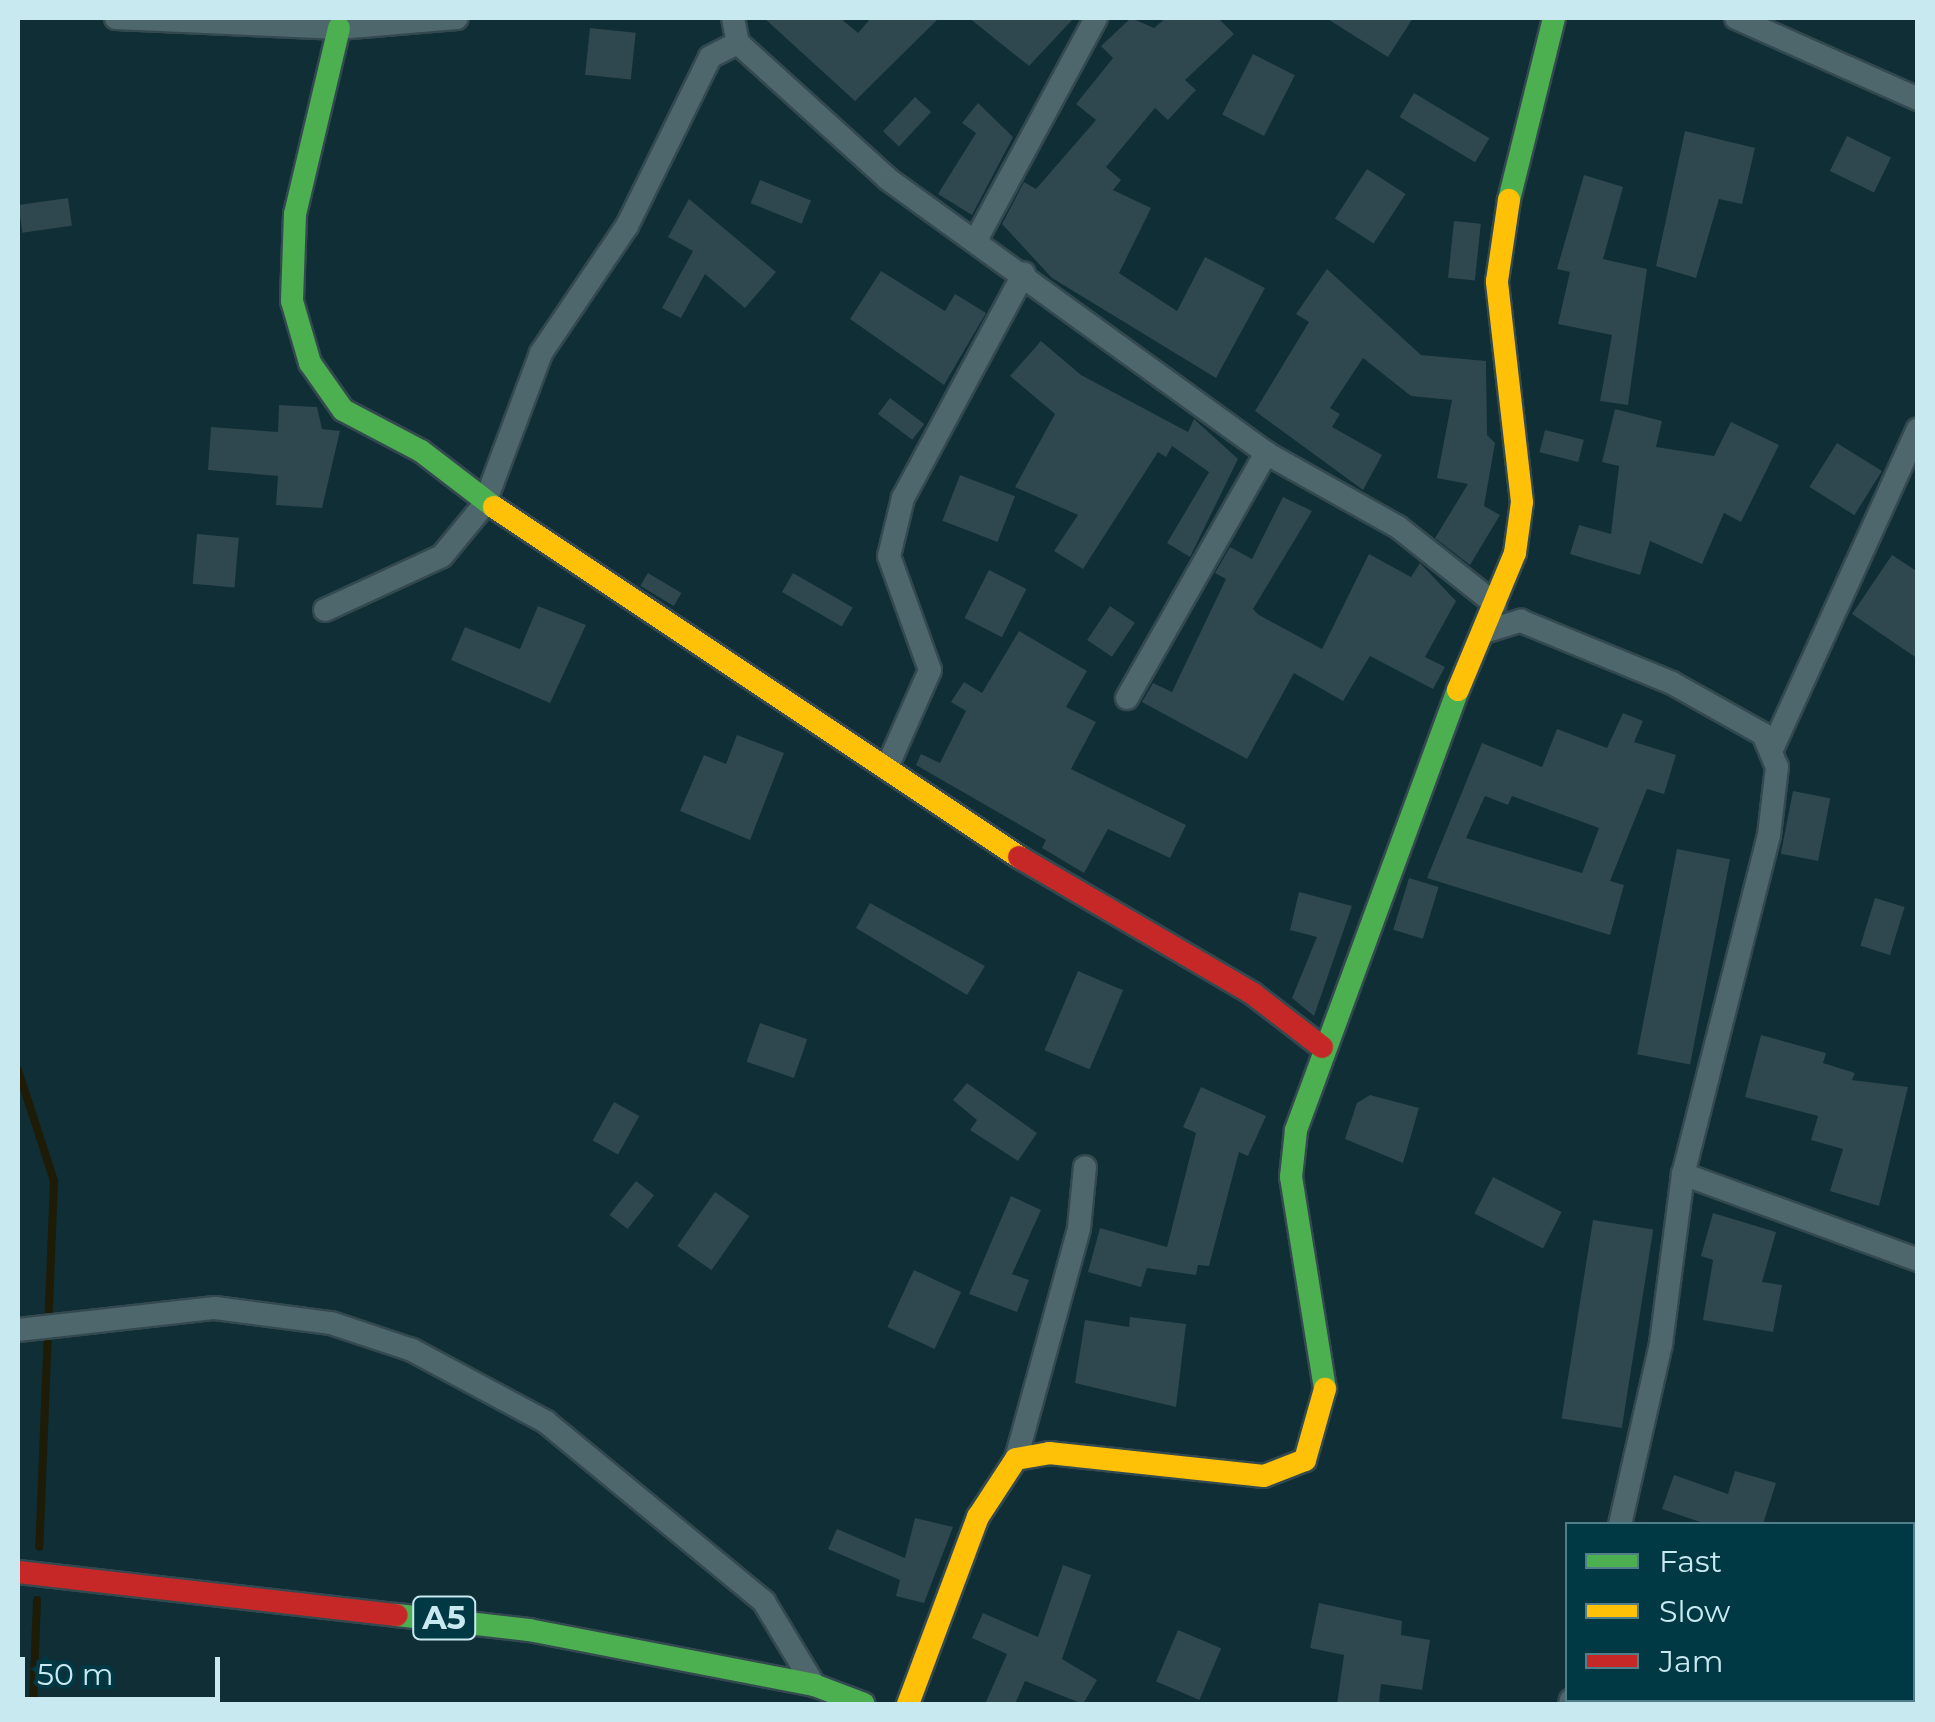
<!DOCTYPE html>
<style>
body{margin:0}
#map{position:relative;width:1935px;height:1722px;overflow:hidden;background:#0f2e35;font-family:Montserrat,sans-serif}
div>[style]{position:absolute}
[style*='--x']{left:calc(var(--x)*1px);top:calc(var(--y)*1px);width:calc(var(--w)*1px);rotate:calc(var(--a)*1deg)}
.stream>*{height:8px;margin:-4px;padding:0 4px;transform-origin:4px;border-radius:4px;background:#1e1b07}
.building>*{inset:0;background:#2f474f;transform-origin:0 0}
.roads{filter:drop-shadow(2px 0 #33494f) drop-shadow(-2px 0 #33494f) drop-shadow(0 2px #33494f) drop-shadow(0 -2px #33494f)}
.street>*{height:22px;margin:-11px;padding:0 11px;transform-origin:11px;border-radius:11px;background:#4e676d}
.fast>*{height:22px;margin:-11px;padding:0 11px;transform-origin:11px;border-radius:11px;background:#4caf50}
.slow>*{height:22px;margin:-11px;padding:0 11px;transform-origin:11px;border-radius:11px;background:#ffc107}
.jam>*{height:22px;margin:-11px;padding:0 11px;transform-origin:11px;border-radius:11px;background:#c62828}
span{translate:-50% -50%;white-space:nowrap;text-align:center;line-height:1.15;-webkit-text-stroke:9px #003844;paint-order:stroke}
.shield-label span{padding:2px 8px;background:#003844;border:2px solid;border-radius:8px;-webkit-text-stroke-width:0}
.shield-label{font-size:32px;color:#c9e9f1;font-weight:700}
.frame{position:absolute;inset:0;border:20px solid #c9e9f1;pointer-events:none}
.legend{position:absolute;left:1565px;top:1522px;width:350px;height:180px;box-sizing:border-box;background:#003844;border:2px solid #507f89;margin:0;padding:12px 18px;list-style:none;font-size:30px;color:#c9e9f1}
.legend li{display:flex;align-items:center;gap:20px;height:50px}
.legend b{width:50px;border:2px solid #507f89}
.scale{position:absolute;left:20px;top:1657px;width:200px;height:45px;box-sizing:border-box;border:5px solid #c9e9f1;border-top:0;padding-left:12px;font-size:30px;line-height:35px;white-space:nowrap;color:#c9e9f1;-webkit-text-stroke:8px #003844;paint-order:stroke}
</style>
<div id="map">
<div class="stream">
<div style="--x:18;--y:1070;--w:117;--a:72"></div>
<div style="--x:54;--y:1181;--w:366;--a:92.3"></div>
<div style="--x:33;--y:1704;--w:104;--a:-87.8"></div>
</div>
<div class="building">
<div style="clip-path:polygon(764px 18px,840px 18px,858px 33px,871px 18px,939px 18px,855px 101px)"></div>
<div style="clip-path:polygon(969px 18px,1074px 18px,1029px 66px)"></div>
<div style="clip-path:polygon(1131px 18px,1154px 28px,1166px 18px,1218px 18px,1234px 34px,1185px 80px,1196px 90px,1168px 120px,1155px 108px,1106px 167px,1121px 180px,1113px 190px,1151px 208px,1119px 273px,1177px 311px,1205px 257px,1265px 288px,1216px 378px,1052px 278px,1002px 224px,1024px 182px,1036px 189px,1096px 120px,1076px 104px,1113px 58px,1101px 46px)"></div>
<div style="clip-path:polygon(1326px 18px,1413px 18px,1388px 57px)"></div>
<div style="left:590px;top:28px;width:46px;height:47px;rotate:6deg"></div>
<div style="left:1253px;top:54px;width:47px;height:68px;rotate:27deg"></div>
<div style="left:1414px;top:93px;width:88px;height:28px;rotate:31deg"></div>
<div style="left:915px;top:97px;width:22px;height:47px;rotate:43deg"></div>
<div style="clip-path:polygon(978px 103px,1013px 137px,972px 215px,938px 194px,976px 133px,962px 123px)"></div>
<div style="clip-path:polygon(1685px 131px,1755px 148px,1742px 204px,1719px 199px,1696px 278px,1656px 266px)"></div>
<div style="left:1847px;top:136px;width:49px;height:39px;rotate:26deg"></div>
<div style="left:1367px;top:169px;width:46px;height:59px;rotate:33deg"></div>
<div style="clip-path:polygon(1584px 175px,1623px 187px,1603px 259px,1647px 269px,1628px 405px,1600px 401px,1612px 335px,1558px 324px,1570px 272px,1557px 269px)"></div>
<div style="left:760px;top:180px;width:55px;height:25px;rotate:22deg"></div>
<div style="left:68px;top:198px;width:28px;height:50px;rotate:82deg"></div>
<div style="clip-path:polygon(689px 199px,776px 272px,745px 308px,705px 274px,681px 318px,662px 308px,693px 251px,668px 237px)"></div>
<div style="left:1454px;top:221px;width:27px;height:57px;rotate:6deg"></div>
<div style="clip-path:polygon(1327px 269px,1421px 355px,1486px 361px,1487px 435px,1495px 443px,1484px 506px,1500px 515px,1470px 565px,1435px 538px,1468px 484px,1437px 478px,1452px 400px,1411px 396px,1363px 358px,1330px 408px,1340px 414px,1332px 427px,1382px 455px,1363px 490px,1255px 411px,1309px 322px,1296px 314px)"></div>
<div style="clip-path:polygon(881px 271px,945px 311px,955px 294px,986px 313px,944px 385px,850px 319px)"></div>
<div style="clip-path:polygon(1041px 341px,1081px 375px,1188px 432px,1194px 419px,1238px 459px,1190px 557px,1167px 543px,1209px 472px,1172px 446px,1166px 457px,1158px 452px,1083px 569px,1054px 551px,1078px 515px,1015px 487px,1055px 414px,1010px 376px)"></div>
<div style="left:890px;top:398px;width:43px;height:20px;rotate:37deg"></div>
<div style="clip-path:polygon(279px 405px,317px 407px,322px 429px,340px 431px,322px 508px,276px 505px,278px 476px,208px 470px,211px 427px,278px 432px)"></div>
<div style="clip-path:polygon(1615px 409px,1662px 421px,1656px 447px,1714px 456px,1731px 422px,1779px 445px,1741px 522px,1724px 513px,1702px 564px,1650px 541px,1640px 575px,1570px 554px,1579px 525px,1611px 534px,1619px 466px,1602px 462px)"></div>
<div style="left:1545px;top:430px;width:40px;height:23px;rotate:14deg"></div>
<div style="left:1837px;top:443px;width:53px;height:52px;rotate:32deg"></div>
<div style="left:960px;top:475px;width:59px;height:49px;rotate:21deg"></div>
<div style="clip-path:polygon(1283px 497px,1312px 511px,1253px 609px,1259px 615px,1322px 649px,1369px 554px,1411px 577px,1420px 563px,1456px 601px,1425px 657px,1445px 667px,1433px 689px,1370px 656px,1343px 701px,1294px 673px,1247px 759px,1142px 702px,1153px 683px,1172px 692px,1226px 579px,1215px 573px,1230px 547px,1252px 559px)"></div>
<div style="left:197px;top:534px;width:42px;height:50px;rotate:5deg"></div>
<div style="clip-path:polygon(1892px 555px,1918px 572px,1918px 659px,1852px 614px)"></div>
<div style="left:989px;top:570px;width:42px;height:54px;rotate:27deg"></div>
<div style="left:648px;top:573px;width:39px;height:15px;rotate:31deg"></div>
<div style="left:793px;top:573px;width:69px;height:22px;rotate:30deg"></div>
<div style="clip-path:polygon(538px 606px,586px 625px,550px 703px,451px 660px,465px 627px,520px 649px)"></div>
<div style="left:1110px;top:606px;width:30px;height:41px;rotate:34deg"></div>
<div style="clip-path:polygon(1019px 631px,1087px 671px,1066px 707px,1096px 722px,1071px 769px,1186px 825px,1170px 858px,1108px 829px,1084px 873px,1042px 848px,1046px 840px,916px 765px,921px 754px,940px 763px,966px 711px,951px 702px,964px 682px,982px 693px)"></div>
<div style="clip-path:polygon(evenodd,1623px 713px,1643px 721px,1634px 742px,1676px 755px,1664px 794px,1647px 789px,1610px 881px,1624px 885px,1610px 935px,1427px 878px,1482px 743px,1542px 767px,1557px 729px,1607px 748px,1623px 713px,1485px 796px,1508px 805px,1512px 796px,1599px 828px,1582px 873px,1466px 838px,1485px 796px)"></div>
<div style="clip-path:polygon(737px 735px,784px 753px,750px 840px,680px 811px,704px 755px,726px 764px)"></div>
<div style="left:1793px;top:791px;width:38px;height:64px;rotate:11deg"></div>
<div style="left:1677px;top:849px;width:54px;height:209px;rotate:11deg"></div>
<div style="left:1409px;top:878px;width:31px;height:54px;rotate:17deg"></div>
<div style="clip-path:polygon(1299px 892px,1352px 906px,1314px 1016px,1292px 998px,1317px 937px,1290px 930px)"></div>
<div style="left:1875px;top:898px;width:31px;height:50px;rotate:17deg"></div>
<div style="clip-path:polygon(870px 903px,985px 966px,967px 995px,856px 928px)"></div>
<div style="left:1078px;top:971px;width:49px;height:86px;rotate:23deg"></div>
<div style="left:760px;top:1023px;width:50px;height:41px;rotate:19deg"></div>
<div style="clip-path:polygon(1761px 1035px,1826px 1053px,1823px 1063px,1855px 1073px,1852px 1080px,1908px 1087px,1879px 1206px,1830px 1191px,1843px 1149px,1811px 1140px,1818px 1116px,1745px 1097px)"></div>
<div style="clip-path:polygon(967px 1083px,1037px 1133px,1018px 1161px,970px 1130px,977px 1120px,953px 1100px)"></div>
<div style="clip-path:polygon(1201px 1087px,1266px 1116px,1248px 1156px,1239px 1152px,1209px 1266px,1198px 1265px,1196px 1275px,1147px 1268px,1141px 1287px,1088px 1272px,1100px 1228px,1167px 1247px,1196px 1133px,1183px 1127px)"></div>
<div style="clip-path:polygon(1370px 1095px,1419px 1108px,1403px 1163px,1345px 1139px,1357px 1103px)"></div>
<div style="left:614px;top:1102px;width:29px;height:44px;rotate:29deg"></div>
<div style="left:1493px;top:1177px;width:77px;height:41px;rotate:27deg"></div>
<div style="left:636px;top:1181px;width:23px;height:43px;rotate:38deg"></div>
<div style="left:715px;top:1192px;width:42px;height:66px;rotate:35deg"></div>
<div style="clip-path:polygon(1011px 1196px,1041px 1210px,1012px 1274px,1029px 1280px,1017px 1312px,969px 1294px)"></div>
<div style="clip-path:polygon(1713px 1213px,1776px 1232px,1762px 1282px,1782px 1285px,1773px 1332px,1703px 1320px,1713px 1260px,1701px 1256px)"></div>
<div style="left:1593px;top:1220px;width:61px;height:201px;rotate:9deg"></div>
<div style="left:914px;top:1270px;width:52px;height:63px;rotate:25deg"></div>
<div style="clip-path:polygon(1130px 1317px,1186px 1324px,1176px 1407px,1075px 1383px,1085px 1320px,1129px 1327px)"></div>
<div style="clip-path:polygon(1735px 1471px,1776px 1483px,1763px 1524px,1706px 1524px,1662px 1509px,1674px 1475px,1728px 1494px)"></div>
<div style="clip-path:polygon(915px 1518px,953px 1527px,924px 1603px,896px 1596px,900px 1580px,828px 1549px,837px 1529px,905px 1558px)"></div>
<div style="clip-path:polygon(1063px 1565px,1091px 1575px,1062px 1659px,1097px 1680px,1083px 1704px,1025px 1681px,1015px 1704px,985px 1704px,1007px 1654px,972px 1638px,983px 1613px,1038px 1637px)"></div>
<div style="clip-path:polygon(1319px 1603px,1402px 1621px,1401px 1635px,1430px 1640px,1422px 1690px,1381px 1684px,1379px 1704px,1337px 1704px,1344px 1655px,1310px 1648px)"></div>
<div style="left:1178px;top:1630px;width:47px;height:56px;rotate:23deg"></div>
</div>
<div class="roads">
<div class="street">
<div style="--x:116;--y:18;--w:223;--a:2.6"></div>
<div style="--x:339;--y:28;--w:118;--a:-4.8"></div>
<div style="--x:733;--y:18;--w:25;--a:79"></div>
<div style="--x:738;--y:43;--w:202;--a:42.2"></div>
<div style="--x:888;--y:179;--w:467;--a:35.9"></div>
<div style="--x:1266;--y:453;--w:151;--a:29.3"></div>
<div style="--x:1398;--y:527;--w:124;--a:38.4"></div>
<div style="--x:1736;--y:18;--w:199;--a:24"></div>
<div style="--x:976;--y:240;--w:252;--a:-61.6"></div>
<div style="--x:325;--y:610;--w:129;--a:-24.8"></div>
<div style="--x:442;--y:556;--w:66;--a:-50.5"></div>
<div style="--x:484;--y:505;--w:162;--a:-69.4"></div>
<div style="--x:541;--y:353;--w:153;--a:-55.9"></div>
<div style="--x:627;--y:226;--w:188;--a:-63.8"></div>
<div style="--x:710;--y:57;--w:31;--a:-27"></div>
<div style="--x:1484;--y:632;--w:39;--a:-17"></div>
<div style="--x:1521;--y:621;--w:163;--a:22.3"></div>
<div style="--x:1672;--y:683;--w:104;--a:29.3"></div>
<div style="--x:1763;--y:734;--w:36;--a:67"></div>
<div style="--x:1777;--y:767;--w:68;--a:96.7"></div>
<div style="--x:1769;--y:835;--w:350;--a:104.2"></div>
<div style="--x:1683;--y:1174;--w:171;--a:97.4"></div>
<div style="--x:1661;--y:1344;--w:185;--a:102.8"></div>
<div style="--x:1127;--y:698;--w:282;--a:-60.4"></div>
<div style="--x:1773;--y:747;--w:349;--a:-65.5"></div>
<div style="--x:888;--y:765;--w:104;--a:-66.1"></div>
<div style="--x:930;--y:670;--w:121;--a:-109.8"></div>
<div style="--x:889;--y:556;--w:60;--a:-76.4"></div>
<div style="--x:903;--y:498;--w:255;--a:-61.7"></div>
<div style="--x:1683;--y:1174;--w:250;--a:20.1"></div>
<div style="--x:18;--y:1330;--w:198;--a:-6.4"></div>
<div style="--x:215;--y:1308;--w:117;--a:7.4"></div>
<div style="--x:331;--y:1323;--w:85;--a:18.4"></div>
<div style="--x:412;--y:1350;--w:152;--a:28.2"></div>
<div style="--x:546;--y:1422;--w:283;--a:39.5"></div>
<div style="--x:764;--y:1602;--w:97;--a:58.9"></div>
<div style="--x:1016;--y:1459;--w:239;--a:-74.7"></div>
<div style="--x:1079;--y:1228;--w:61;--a:-84.4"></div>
<div style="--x:1570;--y:1704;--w:4;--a:-76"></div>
</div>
<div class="fast">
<div style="--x:339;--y:28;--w:191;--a:103.3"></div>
<div style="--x:295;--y:214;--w:87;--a:92"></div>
<div style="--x:292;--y:301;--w:65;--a:73.8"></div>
<div style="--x:310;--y:363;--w:57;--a:54.9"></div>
<div style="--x:343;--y:410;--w:88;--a:27.7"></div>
<div style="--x:421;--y:451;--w:92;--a:37.5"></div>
<div style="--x:1509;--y:200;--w:187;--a:-76.1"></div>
<div style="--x:1325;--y:1389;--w:215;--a:-99.1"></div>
<div style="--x:1291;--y:1177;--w:47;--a:-83.9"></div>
<div style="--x:1296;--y:1130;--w:469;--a:-69.8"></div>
<div style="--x:397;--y:1615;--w:133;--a:6.5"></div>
<div style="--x:529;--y:1630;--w:290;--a:10.9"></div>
<div style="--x:814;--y:1685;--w:53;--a:20.8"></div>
</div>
<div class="slow">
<div style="--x:494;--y:507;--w:631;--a:33.69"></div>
<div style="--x:1458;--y:690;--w:148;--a:-67.4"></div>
<div style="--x:1515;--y:553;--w:51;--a:-82.2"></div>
<div style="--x:1522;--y:502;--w:222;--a:-96.5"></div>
<div style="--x:1497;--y:281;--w:82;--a:-81.6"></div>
<div style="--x:908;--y:1704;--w:200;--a:-69.5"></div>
<div style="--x:978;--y:1517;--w:69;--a:-56.8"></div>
<div style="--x:1016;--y:1459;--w:34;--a:-10"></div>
<div style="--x:1049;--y:1453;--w:216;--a:6.1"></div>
<div style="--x:1264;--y:1476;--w:44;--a:-21.3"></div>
<div style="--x:1305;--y:1460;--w:74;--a:-74.3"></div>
</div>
<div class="jam">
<div style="--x:1019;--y:857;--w:271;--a:30.3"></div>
<div style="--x:1253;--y:994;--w:87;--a:37.5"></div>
<div style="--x:18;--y:1572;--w:381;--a:6.5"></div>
</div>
</div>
<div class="shield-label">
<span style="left:444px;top:1618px">A5</span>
</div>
<div class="frame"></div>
<ul class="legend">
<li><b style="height:12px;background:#4caf50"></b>Fast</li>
<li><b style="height:12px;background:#ffc107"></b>Slow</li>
<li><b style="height:12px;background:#c62828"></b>Jam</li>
</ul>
<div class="scale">50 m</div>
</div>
